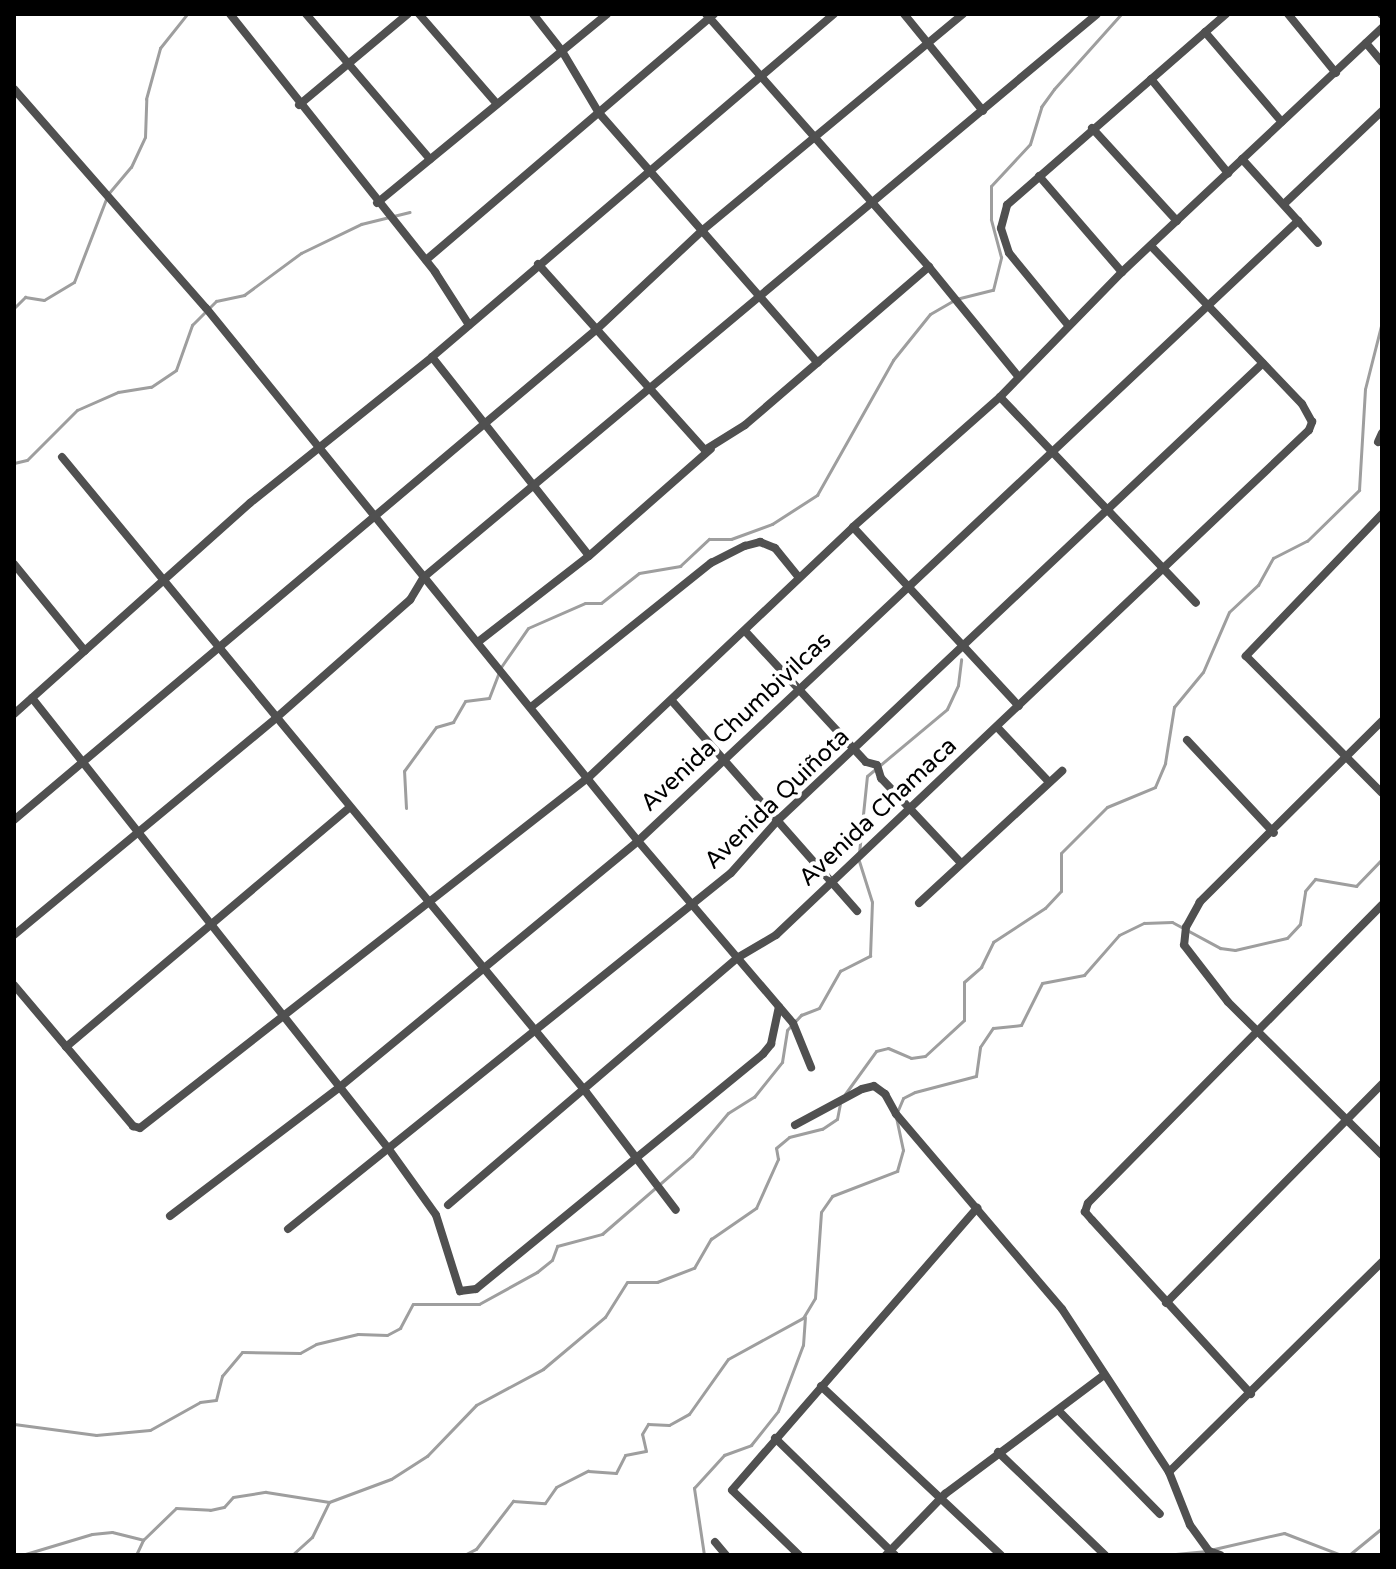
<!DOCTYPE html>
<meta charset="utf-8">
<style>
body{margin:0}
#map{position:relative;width:1396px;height:1569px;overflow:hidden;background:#fff;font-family:"Varela Round",sans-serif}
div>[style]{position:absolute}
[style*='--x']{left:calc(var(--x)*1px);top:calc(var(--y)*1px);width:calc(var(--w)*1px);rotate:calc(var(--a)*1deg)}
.stream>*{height:3px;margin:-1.5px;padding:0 1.5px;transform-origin:1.5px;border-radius:1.5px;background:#9e9e9e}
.minor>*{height:8px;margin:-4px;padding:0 4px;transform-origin:4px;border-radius:4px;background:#505050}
span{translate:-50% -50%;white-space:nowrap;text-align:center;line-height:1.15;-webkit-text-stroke:8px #fff;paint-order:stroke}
.street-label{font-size:24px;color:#000}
.frame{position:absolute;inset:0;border:16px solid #000;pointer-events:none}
</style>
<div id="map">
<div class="stream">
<div style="--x:14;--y:308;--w:16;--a:-45"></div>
<div style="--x:25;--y:297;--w:19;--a:9"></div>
<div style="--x:44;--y:300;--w:35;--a:-31"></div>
<div style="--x:74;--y:282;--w:94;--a:-68.9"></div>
<div style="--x:108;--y:194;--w:35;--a:-50"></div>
<div style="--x:131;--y:167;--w:33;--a:-65"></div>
<div style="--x:145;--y:137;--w:38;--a:-88"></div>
<div style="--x:146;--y:99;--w:53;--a:-74.6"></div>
<div style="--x:160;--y:48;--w:43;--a:-51.5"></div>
<div style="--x:14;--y:463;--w:13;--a:-13"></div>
<div style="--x:27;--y:460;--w:71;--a:-45"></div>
<div style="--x:77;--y:410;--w:45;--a:-23.7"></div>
<div style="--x:118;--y:392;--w:33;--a:-9"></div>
<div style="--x:151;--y:387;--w:30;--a:-34"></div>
<div style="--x:176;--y:370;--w:48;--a:-70.4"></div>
<div style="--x:192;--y:325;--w:34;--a:-45"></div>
<div style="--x:216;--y:301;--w:29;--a:-12"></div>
<div style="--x:244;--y:295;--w:71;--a:-36.4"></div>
<div style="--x:301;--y:253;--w:67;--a:-25.8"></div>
<div style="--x:361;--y:224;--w:50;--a:-13.8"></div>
<div style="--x:501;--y:667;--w:47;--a:-55.3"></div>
<div style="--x:528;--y:628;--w:62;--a:-23.7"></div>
<div style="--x:585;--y:603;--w:16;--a:0"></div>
<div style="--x:601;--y:603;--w:48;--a:-38.3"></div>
<div style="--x:639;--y:573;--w:42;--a:-9.7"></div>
<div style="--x:680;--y:566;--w:40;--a:-43"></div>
<div style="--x:709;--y:539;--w:22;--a:0"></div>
<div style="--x:731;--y:539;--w:44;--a:-20.1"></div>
<div style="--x:772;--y:524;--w:54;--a:-32.8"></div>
<div style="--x:817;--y:495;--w:155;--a:-60.6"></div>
<div style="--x:893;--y:360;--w:59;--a:-51.2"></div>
<div style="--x:930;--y:314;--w:30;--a:-30"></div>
<div style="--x:956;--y:299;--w:38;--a:-14"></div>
<div style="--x:993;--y:290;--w:34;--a:-76"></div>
<div style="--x:1001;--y:257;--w:39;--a:-105"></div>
<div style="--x:991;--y:219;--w:33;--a:-90"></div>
<div style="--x:991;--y:186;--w:57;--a:-47.1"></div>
<div style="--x:1030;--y:144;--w:39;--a:-73"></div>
<div style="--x:1041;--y:107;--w:22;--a:-54"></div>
<div style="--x:1054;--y:89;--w:101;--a:-48.2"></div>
<div style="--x:406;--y:808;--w:37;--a:-93"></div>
<div style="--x:404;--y:771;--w:54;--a:-54"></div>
<div style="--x:436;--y:727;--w:18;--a:-16"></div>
<div style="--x:453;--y:722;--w:24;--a:-60"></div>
<div style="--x:465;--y:701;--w:24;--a:-7"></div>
<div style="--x:489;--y:698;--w:26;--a:-69"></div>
<div style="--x:859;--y:853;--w:77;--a:-84.1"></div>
<div style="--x:867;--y:776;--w:104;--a:-39.9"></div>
<div style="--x:947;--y:709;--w:26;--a:-65"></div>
<div style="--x:958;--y:685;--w:26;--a:-83"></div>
<div style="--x:845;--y:1094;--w:53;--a:-54.2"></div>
<div style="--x:876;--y:1051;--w:12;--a:-14"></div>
<div style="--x:888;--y:1048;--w:25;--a:23"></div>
<div style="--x:911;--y:1058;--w:14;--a:-8"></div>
<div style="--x:925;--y:1056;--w:53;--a:-42.7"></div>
<div style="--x:964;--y:1020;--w:38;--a:-90"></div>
<div style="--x:964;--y:982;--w:23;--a:-41"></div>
<div style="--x:981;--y:967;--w:28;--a:-64"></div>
<div style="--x:993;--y:942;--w:62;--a:-33.2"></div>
<div style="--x:1045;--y:908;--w:23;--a:-47"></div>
<div style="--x:1061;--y:891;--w:38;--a:-90"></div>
<div style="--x:1061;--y:853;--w:65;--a:-45"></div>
<div style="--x:1107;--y:807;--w:52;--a:-22.6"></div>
<div style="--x:1155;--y:787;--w:26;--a:-67"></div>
<div style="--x:1165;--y:763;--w:57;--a:-80.9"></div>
<div style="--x:1174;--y:707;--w:45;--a:-50.4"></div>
<div style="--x:1203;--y:672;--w:65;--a:-66.6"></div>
<div style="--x:1229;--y:612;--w:40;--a:-43"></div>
<div style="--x:1258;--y:585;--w:31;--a:-61"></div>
<div style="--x:1273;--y:558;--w:38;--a:-27"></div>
<div style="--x:1307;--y:541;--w:73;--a:-44.4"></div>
<div style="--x:1359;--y:490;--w:101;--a:-86.6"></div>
<div style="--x:1365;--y:389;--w:69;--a:-75.8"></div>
<div style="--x:898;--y:1110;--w:13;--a:-67"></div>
<div style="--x:903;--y:1098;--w:13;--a:-27"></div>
<div style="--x:915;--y:1092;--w:63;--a:-14.7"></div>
<div style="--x:976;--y:1076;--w:29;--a:-82"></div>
<div style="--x:980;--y:1047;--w:23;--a:-56"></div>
<div style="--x:993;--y:1028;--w:28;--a:-6"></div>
<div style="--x:1021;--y:1025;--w:47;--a:-63.4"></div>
<div style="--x:1042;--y:983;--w:43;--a:-10.8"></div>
<div style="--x:1084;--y:975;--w:53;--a:-48.8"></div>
<div style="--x:1119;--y:935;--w:28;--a:-26"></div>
<div style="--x:1144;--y:923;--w:28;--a:-2"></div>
<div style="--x:1172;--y:922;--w:55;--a:28.4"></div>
<div style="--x:1220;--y:948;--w:15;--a:8"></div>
<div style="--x:1235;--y:950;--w:53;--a:-13"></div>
<div style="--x:1287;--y:938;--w:19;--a:-47"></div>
<div style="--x:1300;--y:924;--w:33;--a:-81"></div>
<div style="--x:1305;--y:891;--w:16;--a:-50"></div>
<div style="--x:1315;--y:879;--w:42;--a:9.7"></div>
<div style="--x:1356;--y:886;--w:37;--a:-46"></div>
<div style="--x:14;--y:1424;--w:83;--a:7.6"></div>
<div style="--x:96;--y:1435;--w:54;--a:-5.3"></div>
<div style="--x:150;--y:1430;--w:57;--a:-29.2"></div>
<div style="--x:200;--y:1402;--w:16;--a:-7"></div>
<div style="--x:216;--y:1400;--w:25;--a:-76"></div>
<div style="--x:222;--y:1376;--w:31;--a:-50"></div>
<div style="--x:242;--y:1352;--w:58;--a:1"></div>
<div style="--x:300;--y:1353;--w:18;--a:-29"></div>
<div style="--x:316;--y:1344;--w:43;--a:-13.4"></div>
<div style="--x:358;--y:1334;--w:29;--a:2"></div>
<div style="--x:387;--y:1335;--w:15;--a:-28"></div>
<div style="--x:400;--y:1328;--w:27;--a:-62"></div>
<div style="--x:413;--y:1304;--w:66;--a:0"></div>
<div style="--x:479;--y:1304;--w:66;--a:-28.9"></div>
<div style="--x:537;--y:1272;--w:19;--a:-39"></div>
<div style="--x:552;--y:1260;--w:15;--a:-70"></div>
<div style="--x:557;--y:1246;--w:47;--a:-14.9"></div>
<div style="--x:602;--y:1234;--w:119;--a:-40.9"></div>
<div style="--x:692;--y:1156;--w:56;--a:-50.1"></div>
<div style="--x:728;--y:1113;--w:31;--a:-32"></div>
<div style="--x:754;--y:1097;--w:45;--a:-51.3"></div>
<div style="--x:782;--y:1062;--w:32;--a:-81"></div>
<div style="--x:787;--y:1030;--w:21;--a:-47"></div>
<div style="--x:801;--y:1015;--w:19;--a:-21"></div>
<div style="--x:819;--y:1008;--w:43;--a:-60.4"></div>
<div style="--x:840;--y:971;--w:34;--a:-27"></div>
<div style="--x:870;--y:956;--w:54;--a:-87.9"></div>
<div style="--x:872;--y:902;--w:43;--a:-107.6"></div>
<div style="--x:1214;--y:1549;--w:72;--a:-12.9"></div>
<div style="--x:1284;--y:1533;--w:61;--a:21.1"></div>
<div style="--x:22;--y:1555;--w:73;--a:-16.7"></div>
<div style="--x:92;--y:1534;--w:20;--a:-6"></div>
<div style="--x:112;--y:1532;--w:32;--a:14"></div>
<div style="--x:136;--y:1555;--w:17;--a:-65"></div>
<div style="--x:143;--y:1540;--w:46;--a:-44.1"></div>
<div style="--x:176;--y:1508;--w:34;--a:3"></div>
<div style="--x:210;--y:1510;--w:14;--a:-12"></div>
<div style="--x:224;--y:1507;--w:13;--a:-48"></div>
<div style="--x:233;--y:1497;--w:33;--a:-9"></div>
<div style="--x:266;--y:1492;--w:64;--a:9"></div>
<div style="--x:329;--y:1502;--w:66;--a:-20.4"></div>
<div style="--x:391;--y:1479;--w:43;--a:-32.6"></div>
<div style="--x:427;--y:1456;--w:71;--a:-46.1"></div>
<div style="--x:476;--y:1405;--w:76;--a:-28.2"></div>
<div style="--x:543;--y:1369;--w:81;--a:-40"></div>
<div style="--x:605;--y:1317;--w:41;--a:-57.8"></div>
<div style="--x:627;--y:1282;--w:30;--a:0"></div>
<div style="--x:657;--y:1282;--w:40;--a:-21"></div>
<div style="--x:694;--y:1268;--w:34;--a:-60"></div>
<div style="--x:711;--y:1239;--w:55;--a:-34.6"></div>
<div style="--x:756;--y:1208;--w:54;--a:-65.8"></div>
<div style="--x:778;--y:1159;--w:11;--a:-100"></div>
<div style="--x:776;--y:1148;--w:17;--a:-40"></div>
<div style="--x:789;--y:1137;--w:34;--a:-14"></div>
<div style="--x:822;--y:1129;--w:18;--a:-34"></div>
<div style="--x:837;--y:1119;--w:15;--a:-79"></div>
<div style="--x:292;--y:1555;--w:27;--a:-42"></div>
<div style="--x:312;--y:1537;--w:39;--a:-64"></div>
<div style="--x:464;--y:1555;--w:13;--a:-27"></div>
<div style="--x:476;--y:1549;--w:61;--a:-52.4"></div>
<div style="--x:513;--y:1501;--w:32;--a:4"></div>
<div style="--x:545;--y:1503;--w:19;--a:-55"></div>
<div style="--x:556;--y:1487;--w:36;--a:-27"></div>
<div style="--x:588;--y:1471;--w:28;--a:4"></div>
<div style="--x:616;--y:1473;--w:20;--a:-63"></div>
<div style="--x:625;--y:1455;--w:21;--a:-11"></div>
<div style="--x:646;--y:1451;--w:17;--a:-103"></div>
<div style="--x:642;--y:1434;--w:12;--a:-59"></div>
<div style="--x:648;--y:1424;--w:21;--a:3"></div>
<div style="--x:669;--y:1425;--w:23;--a:-29"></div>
<div style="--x:689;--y:1414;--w:67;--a:-54.7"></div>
<div style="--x:728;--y:1359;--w:85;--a:-28.7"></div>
<div style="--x:803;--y:1318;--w:23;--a:-59"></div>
<div style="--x:815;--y:1298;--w:86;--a:-86"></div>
<div style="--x:821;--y:1212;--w:19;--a:-55"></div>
<div style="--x:832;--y:1196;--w:70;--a:-21"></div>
<div style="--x:897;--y:1171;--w:22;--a:-74"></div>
<div style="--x:903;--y:1150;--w:34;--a:-102"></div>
<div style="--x:704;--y:1555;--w:68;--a:-98.5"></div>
<div style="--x:694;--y:1488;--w:45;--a:-47.7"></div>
<div style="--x:724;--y:1455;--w:29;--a:-20"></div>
<div style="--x:751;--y:1445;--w:43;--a:-51.5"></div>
<div style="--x:778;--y:1411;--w:71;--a:-69.3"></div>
<div style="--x:803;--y:1345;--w:28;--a:-86"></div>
<div style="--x:1165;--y:1555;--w:42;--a:-5.4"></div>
<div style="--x:1349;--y:1555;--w:43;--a:-39.3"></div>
</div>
<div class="minor">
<div style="--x:230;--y:14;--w:330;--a:51.5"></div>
<div style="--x:435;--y:272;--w:63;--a:57.3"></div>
<div style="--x:306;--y:14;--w:191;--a:49.5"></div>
<div style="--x:419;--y:14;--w:119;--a:49.1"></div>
<div style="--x:533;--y:14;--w:47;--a:51.9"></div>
<div style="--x:562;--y:51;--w:72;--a:59.2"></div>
<div style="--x:599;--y:113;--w:332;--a:48.8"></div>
<div style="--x:706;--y:14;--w:337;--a:48.6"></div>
<div style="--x:929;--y:267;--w:139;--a:50.8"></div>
<div style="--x:904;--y:14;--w:125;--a:50.8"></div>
<div style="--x:1288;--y:14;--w:76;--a:50.9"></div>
<div style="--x:1381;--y:14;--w:1;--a:45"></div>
<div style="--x:1205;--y:32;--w:118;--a:49.5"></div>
<div style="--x:1366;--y:43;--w:25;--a:50"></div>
<div style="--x:1151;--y:79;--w:122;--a:50.7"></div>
<div style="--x:14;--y:89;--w:291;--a:48.8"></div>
<div style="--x:206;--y:308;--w:686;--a:50.98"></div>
<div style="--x:638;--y:841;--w:239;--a:49.6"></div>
<div style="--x:793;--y:1023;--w:48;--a:67.8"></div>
<div style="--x:299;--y:105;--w:142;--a:-39.9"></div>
<div style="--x:1092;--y:128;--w:126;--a:47.6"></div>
<div style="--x:1242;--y:159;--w:113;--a:47.9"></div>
<div style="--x:1039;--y:176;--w:127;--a:49.2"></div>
<div style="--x:377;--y:203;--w:298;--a:-39.4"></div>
<div style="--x:1284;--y:204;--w:135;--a:-43.5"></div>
<div style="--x:426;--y:260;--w:379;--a:-40.5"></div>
<div style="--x:538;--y:264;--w:250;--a:48.1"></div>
<div style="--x:705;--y:450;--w:47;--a:-32"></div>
<div style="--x:745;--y:425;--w:243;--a:-40.7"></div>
<div style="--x:1068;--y:325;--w:93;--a:-129.3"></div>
<div style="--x:1009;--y:253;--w:26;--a:-108"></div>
<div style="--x:1001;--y:228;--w:24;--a:-75"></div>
<div style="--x:1007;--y:205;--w:291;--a:-41.1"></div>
<div style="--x:432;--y:357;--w:253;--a:51.7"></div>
<div style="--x:1000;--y:397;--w:284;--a:46.4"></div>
<div style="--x:1378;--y:442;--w:10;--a:-66"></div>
<div style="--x:62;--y:457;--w:823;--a:50.47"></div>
<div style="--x:586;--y:1092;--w:148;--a:52.7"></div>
<div style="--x:1382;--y:514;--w:197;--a:133.8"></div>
<div style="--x:1246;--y:656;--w:193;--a:45.2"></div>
<div style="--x:853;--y:527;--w:244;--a:47.2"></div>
<div style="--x:14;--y:564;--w:112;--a:50.8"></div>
<div style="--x:745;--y:631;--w:178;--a:47.3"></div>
<div style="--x:866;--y:762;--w:11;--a:15"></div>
<div style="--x:877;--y:765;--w:14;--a:73"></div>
<div style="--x:881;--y:778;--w:117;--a:46.7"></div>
<div style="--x:478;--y:642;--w:140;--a:-37.8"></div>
<div style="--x:589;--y:556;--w:162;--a:-41.3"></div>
<div style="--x:32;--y:698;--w:574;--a:51.65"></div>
<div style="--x:388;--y:1148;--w:82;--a:54.4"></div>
<div style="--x:436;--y:1215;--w:80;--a:72.5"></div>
<div style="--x:460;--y:1291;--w:16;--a:-7"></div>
<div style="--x:476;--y:1289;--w:371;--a:-39.3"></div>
<div style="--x:763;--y:1054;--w:13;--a:-51"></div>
<div style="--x:771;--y:1044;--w:38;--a:-78"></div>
<div style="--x:672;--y:701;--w:280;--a:48.6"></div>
<div style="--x:531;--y:707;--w:231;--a:-38.7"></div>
<div style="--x:711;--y:563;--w:38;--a:-27"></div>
<div style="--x:745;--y:546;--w:16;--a:-15"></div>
<div style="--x:760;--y:542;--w:16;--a:22"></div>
<div style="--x:775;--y:548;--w:38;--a:51"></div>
<div style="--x:14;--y:714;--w:317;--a:-41.8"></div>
<div style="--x:250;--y:503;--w:233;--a:-38.7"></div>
<div style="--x:432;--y:357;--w:528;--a:-40.47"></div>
<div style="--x:1382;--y:721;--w:257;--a:135.2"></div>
<div style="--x:1200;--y:902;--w:29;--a:119"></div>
<div style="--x:1186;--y:927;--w:18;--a:96"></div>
<div style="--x:1184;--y:945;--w:72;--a:52.3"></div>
<div style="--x:1228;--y:1002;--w:217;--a:44.8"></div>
<div style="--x:997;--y:727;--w:74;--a:46.6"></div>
<div style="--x:1187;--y:740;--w:127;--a:46.9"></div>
<div style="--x:14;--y:820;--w:762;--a:-40.1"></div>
<div style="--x:597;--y:329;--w:146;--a:-43.1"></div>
<div style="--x:704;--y:229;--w:337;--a:-39.7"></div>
<div style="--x:919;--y:903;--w:195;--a:-42.7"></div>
<div style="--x:14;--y:935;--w:340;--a:-39.6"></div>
<div style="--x:276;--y:718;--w:179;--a:-41.4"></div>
<div style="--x:410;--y:600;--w:27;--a:-59"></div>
<div style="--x:424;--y:577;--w:877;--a:-39.91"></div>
<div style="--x:14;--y:985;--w:185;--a:49.8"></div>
<div style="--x:133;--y:1126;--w:7;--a:16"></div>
<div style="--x:140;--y:1128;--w:570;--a:-38.02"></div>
<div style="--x:589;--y:777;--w:364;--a:-43.4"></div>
<div style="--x:853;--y:527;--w:196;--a:-41.5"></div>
<div style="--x:1000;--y:397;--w:175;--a:-45.7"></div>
<div style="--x:1122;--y:272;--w:357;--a:-43.2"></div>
<div style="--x:66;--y:1047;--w:370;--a:-40.2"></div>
<div style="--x:795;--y:1125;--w:76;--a:-28.2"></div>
<div style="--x:862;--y:1089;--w:12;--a:-14"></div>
<div style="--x:874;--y:1086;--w:14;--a:36"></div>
<div style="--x:885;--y:1094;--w:23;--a:61"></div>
<div style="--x:896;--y:1114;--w:256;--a:49.6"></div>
<div style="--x:1062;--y:1309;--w:195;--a:56.7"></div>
<div style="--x:1169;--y:1472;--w:57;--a:68.4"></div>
<div style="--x:1190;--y:1525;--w:32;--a:54"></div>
<div style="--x:1209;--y:1551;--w:12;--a:20"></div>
<div style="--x:448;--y:1205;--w:380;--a:-40.5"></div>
<div style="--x:737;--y:958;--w:45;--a:-30.5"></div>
<div style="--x:776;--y:935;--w:734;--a:-43.45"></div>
<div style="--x:1309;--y:430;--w:9;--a:-69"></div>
<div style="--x:1312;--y:422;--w:21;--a:-119"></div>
<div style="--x:1302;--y:404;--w:219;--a:-133.7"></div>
<div style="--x:170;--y:1216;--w:215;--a:-37.2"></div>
<div style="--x:341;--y:1086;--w:385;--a:-39.5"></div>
<div style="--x:638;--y:841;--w:906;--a:-43.21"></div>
<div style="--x:288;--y:1229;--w:568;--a:-38.79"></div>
<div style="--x:731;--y:873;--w:71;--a:-48.4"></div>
<div style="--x:778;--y:820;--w:666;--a:-43.3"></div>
<div style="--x:1166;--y:1303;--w:308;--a:-45.4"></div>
<div style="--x:821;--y:1386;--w:247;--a:43.2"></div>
<div style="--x:1251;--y:1394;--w:236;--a:-132.4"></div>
<div style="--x:1092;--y:1220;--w:11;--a:-131"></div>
<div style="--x:1085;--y:1212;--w:9;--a:-72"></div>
<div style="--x:1088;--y:1203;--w:419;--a:-45.4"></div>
<div style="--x:1059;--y:1411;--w:144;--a:45.6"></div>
<div style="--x:775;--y:1438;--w:168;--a:44.3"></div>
<div style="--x:998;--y:1452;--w:149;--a:43.9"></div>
<div style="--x:1169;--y:1472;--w:299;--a:-44.6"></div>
<div style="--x:715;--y:1542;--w:17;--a:50"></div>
<div style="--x:799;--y:1555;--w:93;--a:-135.9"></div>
<div style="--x:732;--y:1490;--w:374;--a:-49"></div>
<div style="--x:886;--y:1555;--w:85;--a:-46"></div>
<div style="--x:945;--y:1494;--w:199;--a:-36.8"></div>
</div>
<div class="street-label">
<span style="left:736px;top:722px;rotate:-43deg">Avenida Chumbivilcas</span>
<span style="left:777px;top:799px;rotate:-44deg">Avenida Quiñota</span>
<span style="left:878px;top:812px;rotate:-43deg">Avenida Chamaca</span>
</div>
<div class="frame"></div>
</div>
